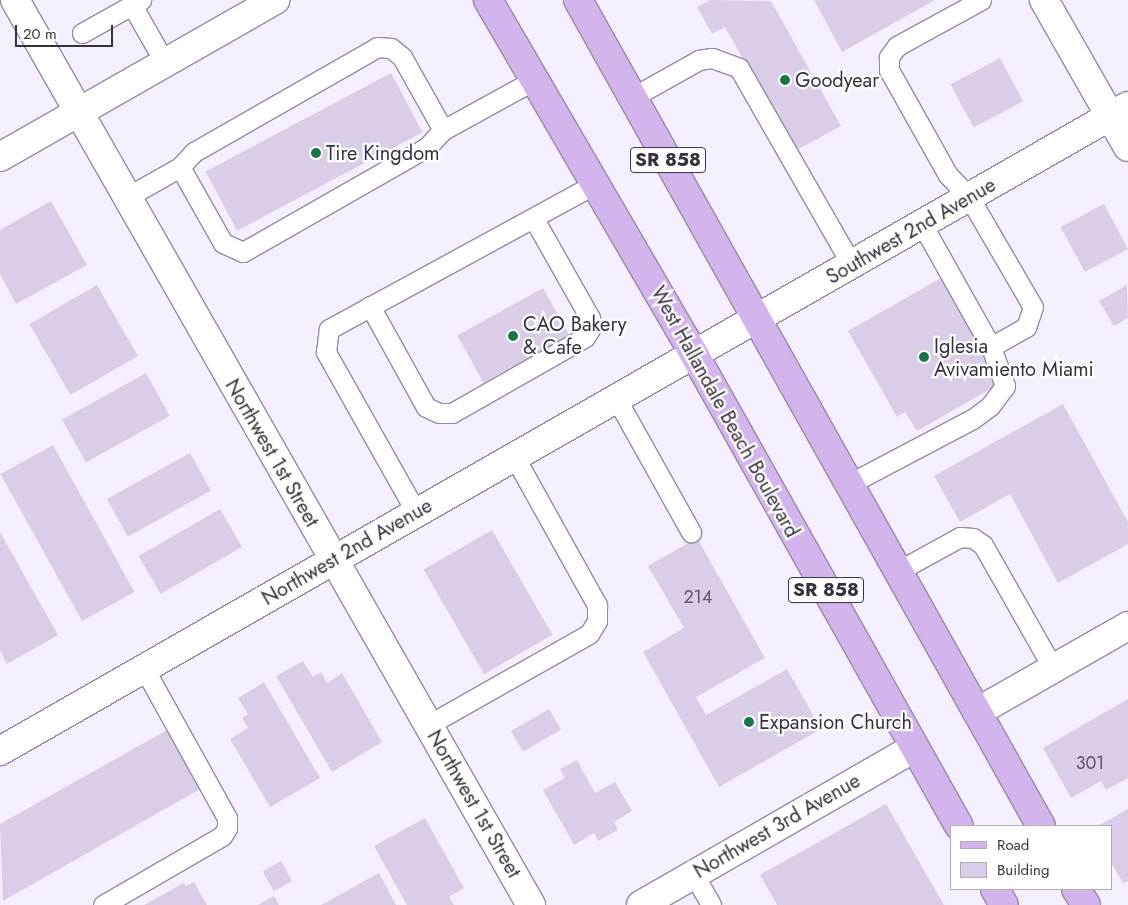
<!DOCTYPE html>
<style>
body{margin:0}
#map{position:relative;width:1128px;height:905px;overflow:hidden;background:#f6efff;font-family:Jost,sans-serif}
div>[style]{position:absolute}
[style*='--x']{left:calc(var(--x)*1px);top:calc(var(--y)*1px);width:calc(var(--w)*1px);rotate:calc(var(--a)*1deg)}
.building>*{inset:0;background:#dacde8;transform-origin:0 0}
.roads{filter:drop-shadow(1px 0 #978ba4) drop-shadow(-1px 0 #978ba4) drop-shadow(0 1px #978ba4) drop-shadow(0 -1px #978ba4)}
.service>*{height:19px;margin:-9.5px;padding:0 9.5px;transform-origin:9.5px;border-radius:9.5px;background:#fff}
.minor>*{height:28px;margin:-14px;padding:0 14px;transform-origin:14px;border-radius:14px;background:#fff}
.primary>*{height:28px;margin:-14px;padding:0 14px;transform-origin:14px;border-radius:14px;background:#d3b5ee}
.dots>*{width:14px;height:14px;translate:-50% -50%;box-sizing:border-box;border:2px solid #fff;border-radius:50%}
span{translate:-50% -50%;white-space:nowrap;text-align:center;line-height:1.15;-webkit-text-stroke:4.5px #fff;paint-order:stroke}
.number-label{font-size:18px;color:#5f5867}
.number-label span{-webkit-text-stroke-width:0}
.shield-label span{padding:1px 4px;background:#fff;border:1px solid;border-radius:4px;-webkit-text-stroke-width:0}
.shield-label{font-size:19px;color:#36313c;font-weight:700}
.poi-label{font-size:20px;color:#36313c}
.left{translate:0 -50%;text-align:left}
.street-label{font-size:20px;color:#36313c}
.legend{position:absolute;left:950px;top:825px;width:162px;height:65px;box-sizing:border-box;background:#fff;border:1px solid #afadb1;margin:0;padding:6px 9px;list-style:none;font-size:15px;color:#36313c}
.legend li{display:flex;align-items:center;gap:10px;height:25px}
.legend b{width:25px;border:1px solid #afadb1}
.scale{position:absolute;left:15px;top:25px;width:98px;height:22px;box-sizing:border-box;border:2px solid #36313c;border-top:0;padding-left:6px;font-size:15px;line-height:18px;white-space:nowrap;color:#36313c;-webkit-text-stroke:4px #fff;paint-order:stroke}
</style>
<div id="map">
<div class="building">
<div style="clip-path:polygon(710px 0,771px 1px,841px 126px,795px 151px,725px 27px,712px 34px,697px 7px)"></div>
<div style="clip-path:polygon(814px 0,935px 0,842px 52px)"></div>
<div style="left:1000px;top:58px;width:49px;height:56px;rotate:62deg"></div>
<div style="left:391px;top:73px;width:67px;height:210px;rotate:62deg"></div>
<div style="clip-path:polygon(51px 201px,87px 265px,16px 304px,0 274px,0 230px)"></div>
<div style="left:1104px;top:204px;width:51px;height:49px;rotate:62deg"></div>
<div style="clip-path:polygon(941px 278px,1001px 383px,917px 431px,905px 412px,897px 417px,848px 331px)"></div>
<div style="left:97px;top:285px;width:82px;height:78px;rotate:60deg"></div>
<div style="clip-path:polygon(1127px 285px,1128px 318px,1114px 326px,1099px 301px)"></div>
<div style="left:543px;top:288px;width:54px;height:98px;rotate:61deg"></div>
<div style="left:146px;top:373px;width:49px;height:96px;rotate:61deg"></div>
<div style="clip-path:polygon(1063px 404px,1128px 522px,1128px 544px,1058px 583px,1010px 494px,960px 522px,934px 476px)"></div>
<div style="left:53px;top:445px;width:168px;height:60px;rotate:61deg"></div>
<div style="left:190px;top:453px;width:43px;height:95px;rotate:61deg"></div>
<div style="left:220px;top:509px;width:44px;height:94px;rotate:60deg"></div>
<div style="left:492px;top:530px;width:121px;height:79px;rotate:60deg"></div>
<div style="clip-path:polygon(0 532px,58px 635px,7px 664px,0 651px)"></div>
<div style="clip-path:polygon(697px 538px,765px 658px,696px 697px,706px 715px,787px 669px,821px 729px,719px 787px,643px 652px,684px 628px,648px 566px)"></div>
<div style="clip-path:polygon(303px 661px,313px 677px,321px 672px,327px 683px,342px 673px,382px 742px,332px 772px,276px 676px)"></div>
<div style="clip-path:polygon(264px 682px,320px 778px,270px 807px,230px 739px,248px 728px,242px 718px,248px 714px,238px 698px)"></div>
<div style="clip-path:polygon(1128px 699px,1128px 778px,1106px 790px,1101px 781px,1071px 798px,1043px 748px)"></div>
<div style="left:549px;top:709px;width:24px;height:44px;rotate:60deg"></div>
<div style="clip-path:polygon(167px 730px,200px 789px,3px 901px,0 824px)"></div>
<div style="clip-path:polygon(577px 760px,595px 793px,615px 782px,632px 811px,614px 822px,618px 830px,598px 841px,594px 833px,574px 845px,543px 790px,565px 778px,560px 769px)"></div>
<div style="clip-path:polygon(886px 804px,944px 905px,777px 905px,760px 875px)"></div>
<div style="clip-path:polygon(1128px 809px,1128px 881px,1123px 883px,1112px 864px,1112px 826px,1098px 826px)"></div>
<div style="clip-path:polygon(425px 818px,464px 888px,449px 897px,454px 905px,407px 905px,374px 846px)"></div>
<div style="left:281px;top:861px;width:23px;height:21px;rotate:61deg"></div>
<div style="clip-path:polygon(379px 873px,396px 905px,321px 905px)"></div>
<div style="clip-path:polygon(194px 882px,207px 905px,144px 905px,184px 883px,186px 886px)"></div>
<div style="clip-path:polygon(274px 896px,279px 905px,258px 905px)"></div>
</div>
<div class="roads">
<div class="service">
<div style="--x:981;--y:0;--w:96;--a:151.3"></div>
<div style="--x:897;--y:46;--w:14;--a:126"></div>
<div style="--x:889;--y:57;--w:13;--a:90"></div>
<div style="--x:889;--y:70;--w:120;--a:60.7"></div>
<div style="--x:948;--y:175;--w:30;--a:46"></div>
<div style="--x:969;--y:197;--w:127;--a:59.8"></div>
<div style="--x:1033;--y:307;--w:21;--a:109"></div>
<div style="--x:1026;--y:327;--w:40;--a:150.3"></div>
<div style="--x:132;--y:5;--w:67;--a:60.4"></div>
<div style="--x:82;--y:33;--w:68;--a:-29.2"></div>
<div style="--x:633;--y:97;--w:76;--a:-29.3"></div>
<div style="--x:699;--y:60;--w:13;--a:-9"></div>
<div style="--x:712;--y:58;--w:29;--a:20"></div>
<div style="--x:739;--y:68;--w:227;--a:60.2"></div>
<div style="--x:180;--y:167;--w:87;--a:60.5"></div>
<div style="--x:223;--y:243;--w:22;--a:24"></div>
<div style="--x:243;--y:252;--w:212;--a:-29.7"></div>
<div style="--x:427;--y:147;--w:23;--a:-47"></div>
<div style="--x:127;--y:197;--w:61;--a:-29.5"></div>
<div style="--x:180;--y:167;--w:21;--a:-47"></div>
<div style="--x:194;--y:152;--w:211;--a:-29.8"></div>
<div style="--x:377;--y:47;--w:14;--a:4"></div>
<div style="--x:391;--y:48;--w:14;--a:39"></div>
<div style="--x:402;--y:57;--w:84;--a:60.7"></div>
<div style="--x:443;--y:130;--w:104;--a:-28.8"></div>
<div style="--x:370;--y:306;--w:115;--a:61"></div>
<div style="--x:426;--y:407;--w:14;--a:25"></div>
<div style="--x:439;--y:413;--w:13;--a:0"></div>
<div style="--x:452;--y:413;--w:153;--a:-29.7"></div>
<div style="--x:585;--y:337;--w:9;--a:-58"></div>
<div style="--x:590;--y:329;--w:11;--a:-90"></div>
<div style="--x:590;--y:318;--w:114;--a:-119.5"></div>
<div style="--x:616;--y:398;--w:154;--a:60.8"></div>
<div style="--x:849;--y:484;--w:141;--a:-27.8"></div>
<div style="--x:974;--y:418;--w:20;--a:-37"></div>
<div style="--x:990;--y:406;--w:25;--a:-53"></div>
<div style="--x:1005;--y:386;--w:41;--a:-109.7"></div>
<div style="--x:991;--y:347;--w:141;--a:-119.3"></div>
<div style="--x:416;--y:512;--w:184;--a:-119.4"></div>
<div style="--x:326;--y:352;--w:23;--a:-83"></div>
<div style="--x:329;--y:329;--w:303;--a:-28.6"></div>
<div style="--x:898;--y:571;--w:71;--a:-28.7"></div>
<div style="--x:960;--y:537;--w:13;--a:4"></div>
<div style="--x:973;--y:538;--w:12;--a:35"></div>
<div style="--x:983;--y:545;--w:142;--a:60.4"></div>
<div style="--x:428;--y:725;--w:185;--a:-29.5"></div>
<div style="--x:589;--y:634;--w:15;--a:-58"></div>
<div style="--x:597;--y:621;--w:16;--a:-90"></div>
<div style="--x:597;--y:605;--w:171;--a:-119.1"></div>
<div style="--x:694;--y:875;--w:34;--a:60"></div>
<div style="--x:103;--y:905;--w:138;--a:-30.1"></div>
<div style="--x:222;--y:836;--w:9;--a:-58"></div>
<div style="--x:227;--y:828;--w:10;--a:-90"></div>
<div style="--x:227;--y:818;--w:171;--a:-119"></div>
</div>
<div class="minor">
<div style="--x:15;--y:0;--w:1042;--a:60.31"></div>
<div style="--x:1044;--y:0;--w:169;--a:60.3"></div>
<div style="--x:0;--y:157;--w:317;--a:-29.7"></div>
<div style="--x:977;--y:712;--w:174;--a:-29.7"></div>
<div style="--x:0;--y:751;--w:1299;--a:-29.76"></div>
<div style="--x:641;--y:905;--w:315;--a:-29.9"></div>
</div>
<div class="primary">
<div style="--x:488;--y:0;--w:410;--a:59.8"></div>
<div style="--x:694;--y:354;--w:541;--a:60.69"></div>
<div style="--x:578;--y:0;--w:947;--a:60.73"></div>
<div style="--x:995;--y:889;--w:18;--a:61"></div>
<div style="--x:1076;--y:889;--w:19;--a:58"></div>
</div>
</div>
<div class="dots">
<div style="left:785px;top:80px;background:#197449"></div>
<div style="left:316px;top:153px;background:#197449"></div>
<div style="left:513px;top:336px;background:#197449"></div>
<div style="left:924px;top:357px;background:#197449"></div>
<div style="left:749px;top:722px;background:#197449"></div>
</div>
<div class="number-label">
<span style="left:698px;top:597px">214</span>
<span style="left:1090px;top:763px">301</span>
</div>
<div class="shield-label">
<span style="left:668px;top:160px">SR 858</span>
<span style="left:826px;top:590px">SR 858</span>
</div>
<div class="poi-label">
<span class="left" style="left:795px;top:80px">Goodyear</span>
<span class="left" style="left:326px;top:153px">Tire Kingdom</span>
<span class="left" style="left:523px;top:336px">CAO Bakery<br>&amp; Cafe</span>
<span class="left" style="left:934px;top:358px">Iglesia<br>Avivamiento Miami</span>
<span class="left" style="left:759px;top:722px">Expansion Church</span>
</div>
<div class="street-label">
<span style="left:911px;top:231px;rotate:-30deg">Southwest 2nd Avenue</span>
<span style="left:725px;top:412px;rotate:61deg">West Hallandale Beach Boulevard</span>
<span style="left:272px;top:453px;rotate:60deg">Northwest 1st Street</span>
<span style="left:347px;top:552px;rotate:-30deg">Northwest 2nd Avenue</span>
<span style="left:474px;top:804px;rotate:60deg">Northwest 1st Street</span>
<span style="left:777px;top:826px;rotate:-30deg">Northwest 3rd Avenue</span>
</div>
<ul class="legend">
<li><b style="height:6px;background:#d3b5ee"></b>Road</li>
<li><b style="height:14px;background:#dacde8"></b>Building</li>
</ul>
<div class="scale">20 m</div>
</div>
